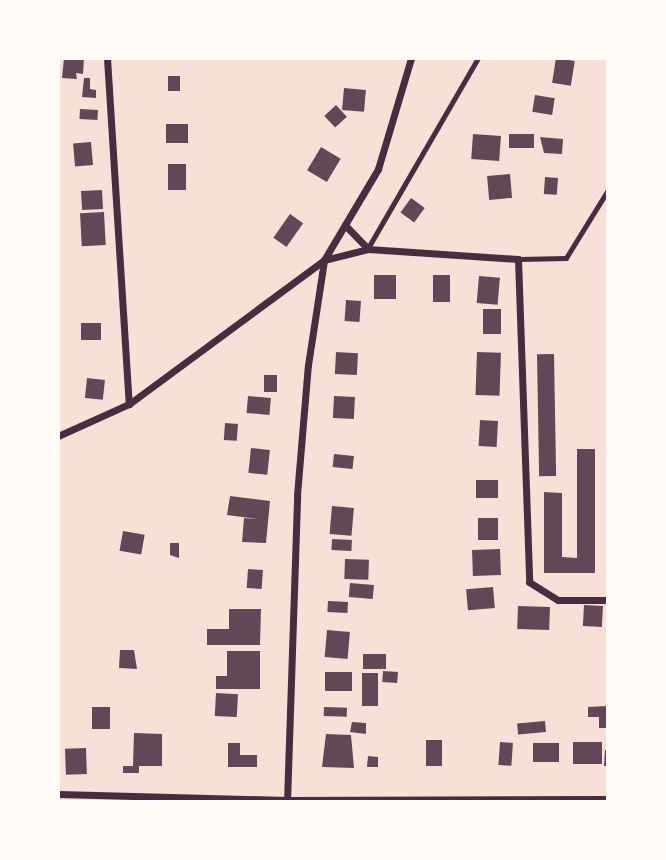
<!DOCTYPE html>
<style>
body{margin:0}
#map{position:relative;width:666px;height:860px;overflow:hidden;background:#f7e1d7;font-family:Lato,sans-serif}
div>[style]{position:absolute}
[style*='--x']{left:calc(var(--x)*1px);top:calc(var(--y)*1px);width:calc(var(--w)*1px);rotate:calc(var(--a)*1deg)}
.building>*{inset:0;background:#644757;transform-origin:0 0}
.service>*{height:4.5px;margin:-2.25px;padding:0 2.25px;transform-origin:2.25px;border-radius:2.25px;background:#4a2c40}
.minor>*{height:7px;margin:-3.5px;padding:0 3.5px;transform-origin:3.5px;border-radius:3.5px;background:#4a2c40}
span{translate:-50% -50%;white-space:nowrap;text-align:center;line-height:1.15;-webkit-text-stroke:7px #fffaf5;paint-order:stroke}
.frame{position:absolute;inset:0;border:60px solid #fffaf5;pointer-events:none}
</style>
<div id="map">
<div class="building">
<div style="clip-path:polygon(64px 58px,84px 58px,83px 74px,76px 73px,77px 79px,62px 78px)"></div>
<div style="left:163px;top:58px;width:26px;height:2px"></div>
<div style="left:556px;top:58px;width:19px;height:25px;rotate:9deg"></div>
<div style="left:168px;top:76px;width:12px;height:15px"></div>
<div style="clip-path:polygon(84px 78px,90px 78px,90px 89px,96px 90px,96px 98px,82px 97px)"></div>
<div style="left:344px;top:88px;width:22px;height:22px;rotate:5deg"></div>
<div style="left:535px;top:95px;width:20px;height:17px;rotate:9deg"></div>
<div style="left:336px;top:105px;width:16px;height:16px;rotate:47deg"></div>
<div style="left:80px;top:109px;width:18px;height:10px;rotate:3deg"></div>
<div style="left:166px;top:124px;width:22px;height:19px"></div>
<div style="left:473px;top:134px;width:28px;height:25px;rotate:4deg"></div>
<div style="left:509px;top:134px;width:25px;height:14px"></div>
<div style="clip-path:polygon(540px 137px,563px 139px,562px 154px,544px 153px)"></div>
<div style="left:91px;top:142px;width:23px;height:18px;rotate:85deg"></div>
<div style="left:321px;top:147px;width:23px;height:27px;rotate:31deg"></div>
<div style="left:168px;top:164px;width:18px;height:26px"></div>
<div style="left:510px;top:174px;width:24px;height:23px;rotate:85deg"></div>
<div style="left:545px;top:177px;width:13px;height:17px;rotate:4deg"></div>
<div style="left:102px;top:190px;width:19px;height:21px;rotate:87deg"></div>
<div style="left:411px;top:198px;width:17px;height:18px;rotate:36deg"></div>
<div style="left:104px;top:212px;width:33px;height:24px;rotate:87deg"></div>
<div style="left:290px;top:214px;width:16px;height:29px;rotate:35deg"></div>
<div style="left:374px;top:275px;width:22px;height:24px"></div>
<div style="left:433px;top:275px;width:17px;height:27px"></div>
<div style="left:479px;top:276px;width:21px;height:27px;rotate:5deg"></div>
<div style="left:346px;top:300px;width:15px;height:21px;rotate:4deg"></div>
<div style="left:483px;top:309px;width:18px;height:25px"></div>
<div style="left:81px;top:323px;width:20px;height:17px"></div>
<div style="left:336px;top:352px;width:22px;height:22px;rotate:3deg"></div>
<div style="left:477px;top:352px;width:24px;height:43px;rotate:2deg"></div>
<div style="left:554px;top:354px;width:122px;height:17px;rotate:89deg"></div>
<div style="left:264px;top:375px;width:13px;height:17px"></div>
<div style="left:87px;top:378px;width:18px;height:20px;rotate:6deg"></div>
<div style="left:248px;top:396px;width:23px;height:17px;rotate:5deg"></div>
<div style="left:334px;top:396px;width:21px;height:22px;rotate:3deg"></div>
<div style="left:480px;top:420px;width:18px;height:26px;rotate:3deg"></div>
<div style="left:225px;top:423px;width:13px;height:17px;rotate:4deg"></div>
<div style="left:251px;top:448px;width:19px;height:25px;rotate:6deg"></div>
<div style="clip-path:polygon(577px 449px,595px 449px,595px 573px,544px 573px,544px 492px,562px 493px,562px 557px,577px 558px)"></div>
<div style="left:334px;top:454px;width:20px;height:13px;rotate:6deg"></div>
<div style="left:476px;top:480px;width:22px;height:18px"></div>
<div style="clip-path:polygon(230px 496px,270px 501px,266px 543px,242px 542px,244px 518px,257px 519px,227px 515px)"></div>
<div style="left:332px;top:506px;width:22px;height:28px;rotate:5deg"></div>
<div style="left:478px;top:518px;width:20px;height:22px"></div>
<div style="left:123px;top:531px;width:22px;height:20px;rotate:10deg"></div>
<div style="left:332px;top:539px;width:20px;height:11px;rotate:3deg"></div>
<div style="clip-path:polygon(170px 543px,179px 543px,179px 558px,170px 555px)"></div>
<div style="left:500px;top:549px;width:26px;height:28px;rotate:88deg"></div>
<div style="left:345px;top:559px;width:24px;height:20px;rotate:2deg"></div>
<div style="left:248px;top:569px;width:15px;height:19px;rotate:4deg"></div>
<div style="left:350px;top:583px;width:24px;height:14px;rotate:5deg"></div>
<div style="left:493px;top:587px;width:21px;height:27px;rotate:85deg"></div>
<div style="left:328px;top:601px;width:20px;height:11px;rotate:3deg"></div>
<div style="left:584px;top:605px;width:19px;height:21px;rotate:3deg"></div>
<div style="left:518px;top:606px;width:32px;height:23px;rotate:2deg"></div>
<div style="clip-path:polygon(229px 609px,261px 609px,260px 645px,207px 645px,207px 629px,229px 629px)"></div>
<div style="left:327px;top:630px;width:23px;height:27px;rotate:5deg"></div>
<div style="clip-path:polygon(120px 650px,134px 650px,137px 669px,119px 668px)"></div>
<div style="clip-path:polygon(227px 651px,260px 651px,260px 689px,216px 689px,216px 676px,227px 676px)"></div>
<div style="left:363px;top:654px;width:23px;height:15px"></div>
<div style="left:383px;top:671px;width:15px;height:11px;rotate:4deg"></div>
<div style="left:325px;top:672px;width:27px;height:19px"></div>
<div style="left:362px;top:673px;width:16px;height:33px"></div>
<div style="left:216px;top:693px;width:22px;height:23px;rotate:3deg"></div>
<div style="clip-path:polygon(607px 706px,608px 728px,599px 728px,599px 717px,588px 717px,588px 707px)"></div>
<div style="left:92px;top:707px;width:18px;height:22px"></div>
<div style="left:324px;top:707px;width:23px;height:9px;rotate:2deg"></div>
<div style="left:545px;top:721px;width:11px;height:28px;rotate:85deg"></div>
<div style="clip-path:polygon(352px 722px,366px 723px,366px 734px,350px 732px)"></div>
<div style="clip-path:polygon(134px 733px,162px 734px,162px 766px,139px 766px,139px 773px,123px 773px,123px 766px,133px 766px)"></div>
<div style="clip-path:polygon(326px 734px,351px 735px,354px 768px,322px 767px)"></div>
<div style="left:426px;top:740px;width:16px;height:26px"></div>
<div style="left:500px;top:742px;width:13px;height:23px;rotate:4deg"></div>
<div style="left:573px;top:742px;width:29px;height:22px"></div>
<div style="clip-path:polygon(228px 743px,240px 743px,240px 755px,257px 755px,257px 767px,228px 767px)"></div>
<div style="left:559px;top:743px;width:19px;height:26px;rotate:90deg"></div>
<div style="left:86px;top:748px;width:26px;height:21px;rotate:88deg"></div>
<div style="clip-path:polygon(605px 750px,608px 750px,608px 766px,604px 766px)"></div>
<div style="clip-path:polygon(368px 756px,378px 757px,378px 767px,367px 767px)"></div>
</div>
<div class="service">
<div style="--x:368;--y:248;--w:220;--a:-59.9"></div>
<div style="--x:519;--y:259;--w:47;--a:-1.2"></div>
<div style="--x:566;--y:258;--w:80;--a:-58.3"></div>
</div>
<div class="minor">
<div style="--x:107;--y:58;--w:347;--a:86.4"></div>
<div style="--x:345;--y:225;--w:33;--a:46"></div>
<div style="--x:58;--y:436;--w:78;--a:-24.3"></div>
<div style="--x:129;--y:404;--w:242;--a:-36.4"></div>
<div style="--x:324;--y:260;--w:45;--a:-14"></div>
<div style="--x:368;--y:249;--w:150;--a:3.8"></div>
<div style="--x:518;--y:259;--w:323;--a:88"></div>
<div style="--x:529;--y:582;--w:34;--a:32"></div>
<div style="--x:558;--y:600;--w:50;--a:0"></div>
<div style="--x:58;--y:794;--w:229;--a:1.5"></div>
<div style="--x:287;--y:800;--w:321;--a:-0.2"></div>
<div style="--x:287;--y:802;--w:307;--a:-88.1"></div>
<div style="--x:297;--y:495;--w:130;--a:-85.2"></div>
<div style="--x:308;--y:365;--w:106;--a:-81.3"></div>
<div style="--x:324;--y:260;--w:106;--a:-59.3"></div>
<div style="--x:378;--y:169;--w:116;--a:-73.4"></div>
</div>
<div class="frame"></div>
</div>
